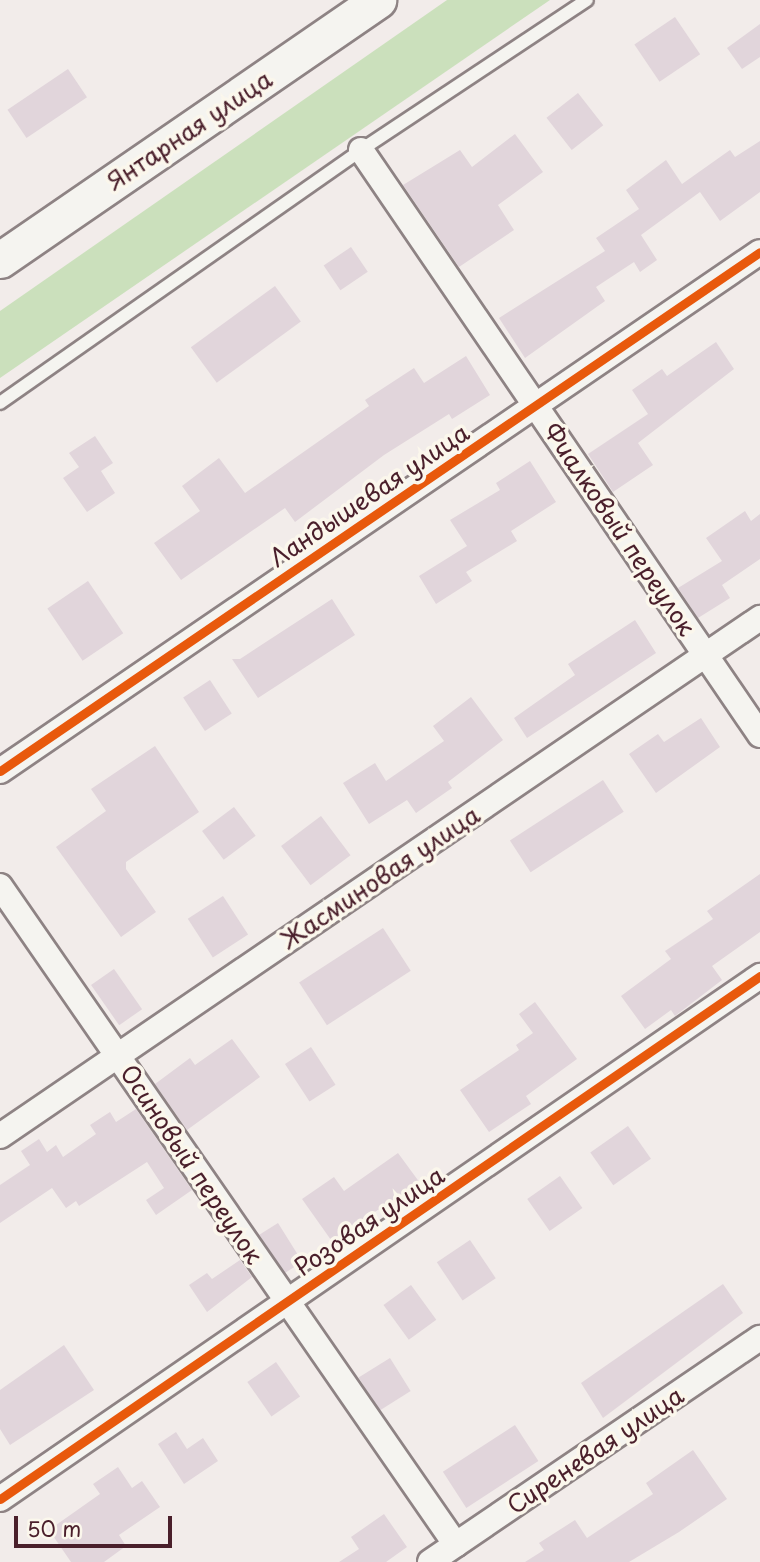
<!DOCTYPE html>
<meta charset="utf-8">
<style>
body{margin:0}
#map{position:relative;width:760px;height:1562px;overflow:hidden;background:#f2ecea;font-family:"Playpen Sans",sans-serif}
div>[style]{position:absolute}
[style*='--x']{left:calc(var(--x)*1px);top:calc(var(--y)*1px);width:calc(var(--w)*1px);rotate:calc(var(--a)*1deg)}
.green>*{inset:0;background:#cbe0bc}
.building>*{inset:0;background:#e1d5db;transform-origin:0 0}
.roads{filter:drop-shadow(2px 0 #8e8384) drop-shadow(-2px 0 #8e8384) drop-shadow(0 2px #8e8384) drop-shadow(0 -2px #8e8384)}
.lane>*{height:12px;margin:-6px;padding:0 6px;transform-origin:6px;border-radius:6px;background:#f5f4f0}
.street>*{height:24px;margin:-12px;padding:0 12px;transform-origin:12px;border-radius:12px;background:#f5f4f0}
.secondary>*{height:35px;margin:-17.5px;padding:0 17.5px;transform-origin:17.5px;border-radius:17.5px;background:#f5f4f0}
.cycleway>*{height:9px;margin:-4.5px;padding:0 4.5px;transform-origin:4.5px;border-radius:4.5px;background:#e8590c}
span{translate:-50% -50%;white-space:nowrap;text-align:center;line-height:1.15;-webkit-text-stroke:7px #fbf7ec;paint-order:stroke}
.street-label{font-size:24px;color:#4a1f2b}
.scale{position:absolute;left:14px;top:1516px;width:158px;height:32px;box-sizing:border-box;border:4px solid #4a1f2b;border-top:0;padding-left:9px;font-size:21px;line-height:24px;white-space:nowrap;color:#4a1f2b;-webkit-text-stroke:5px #fbf7ec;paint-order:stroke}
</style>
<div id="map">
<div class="green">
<div style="clip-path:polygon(447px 0,550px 0,0 378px,0 311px)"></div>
</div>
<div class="building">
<div style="left:675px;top:17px;width:45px;height:49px;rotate:56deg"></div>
<div style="clip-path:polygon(760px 24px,760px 57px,742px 69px,727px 48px)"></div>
<div style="left:68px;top:69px;width:34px;height:73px;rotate:56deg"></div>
<div style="left:578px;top:93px;width:41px;height:40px;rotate:52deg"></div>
<div style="clip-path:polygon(515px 134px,543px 172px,498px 205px,514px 230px,459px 267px,403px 185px,460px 150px,472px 167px)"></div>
<div style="clip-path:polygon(760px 141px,760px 192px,720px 221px,700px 192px,641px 235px,657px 260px,640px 272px,634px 262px,596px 287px,605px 301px,525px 358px,499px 318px,605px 251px,596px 238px,639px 209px,626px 190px,666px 160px,682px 184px,730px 150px,735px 157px)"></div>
<div style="left:351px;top:247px;width:30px;height:33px;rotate:56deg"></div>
<div style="left:275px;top:286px;width:44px;height:104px;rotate:54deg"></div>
<div style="clip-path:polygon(716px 342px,734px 369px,638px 443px,653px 465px,613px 492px,588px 454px,648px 414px,632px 390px,662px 369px,667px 376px)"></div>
<div style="clip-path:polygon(466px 356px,490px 395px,452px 419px,449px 414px,384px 455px,295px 522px,285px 508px,181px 580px,154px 543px,200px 511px,182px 486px,219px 458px,245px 493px,369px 406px,365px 400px,414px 368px,424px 383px)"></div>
<div style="clip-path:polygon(95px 436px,113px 463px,101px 471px,115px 493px,87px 512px,63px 478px,79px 467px,69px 453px)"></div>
<div style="clip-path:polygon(530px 461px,556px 502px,511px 531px,517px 541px,466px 572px,472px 581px,436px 604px,419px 576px,467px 546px,450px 520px,500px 490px,496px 483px)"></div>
<div style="clip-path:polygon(745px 511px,751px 521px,760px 514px,760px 559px,722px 585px,730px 598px,698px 618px,678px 588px,722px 561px,706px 538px)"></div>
<div style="left:88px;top:581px;width:63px;height:49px;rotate:56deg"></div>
<div style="clip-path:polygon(332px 599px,355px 635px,258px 698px,232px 659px,240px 659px)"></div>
<div style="clip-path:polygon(635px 620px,656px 653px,527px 738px,514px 718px,575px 675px,568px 664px)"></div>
<div style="left:210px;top:680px;width:40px;height:32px;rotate:57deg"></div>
<div style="clip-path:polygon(471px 697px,503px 740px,448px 782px,452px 788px,416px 813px,407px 800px,369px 824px,343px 783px,375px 763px,386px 781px,444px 741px,433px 726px)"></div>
<div style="clip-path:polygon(701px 718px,720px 747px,656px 793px,629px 754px,658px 734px,664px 742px)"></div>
<div style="clip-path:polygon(155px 746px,199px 812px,126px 862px,126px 869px,156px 912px,121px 937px,56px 847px,106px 811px,91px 789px)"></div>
<div style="left:603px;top:780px;width:38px;height:111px;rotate:57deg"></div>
<div style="left:234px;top:807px;width:36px;height:40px;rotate:53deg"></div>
<div style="left:321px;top:816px;width:49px;height:50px;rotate:53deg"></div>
<div style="clip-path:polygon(760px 874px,760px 932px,712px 966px,722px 980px,675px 1016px,671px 1010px,645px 1029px,621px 996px,671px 959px,665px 951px,713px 919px,707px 911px)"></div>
<div style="left:223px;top:896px;width:46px;height:42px;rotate:57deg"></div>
<div style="left:383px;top:928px;width:51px;height:100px;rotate:57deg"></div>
<div style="left:114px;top:969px;width:49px;height:28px;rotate:55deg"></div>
<div style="clip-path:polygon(535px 1002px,577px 1059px,526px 1096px,531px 1104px,489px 1132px,460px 1090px,519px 1050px,516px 1045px,533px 1033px,519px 1014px)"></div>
<div style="clip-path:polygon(232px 1039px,260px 1077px,187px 1130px,155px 1084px,190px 1058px,195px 1065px)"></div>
<div style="left:311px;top:1047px;width:45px;height:31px;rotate:57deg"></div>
<div style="clip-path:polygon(136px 1109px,192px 1190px,156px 1215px,146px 1200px,164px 1188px,147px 1162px,79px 1206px,76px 1201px,66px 1208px,52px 1188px,0 1223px,0 1185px,30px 1165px,21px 1151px,39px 1139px,47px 1152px,56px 1145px,63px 1157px,96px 1134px,90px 1125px,110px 1112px,116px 1122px)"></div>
<div style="left:628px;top:1126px;width:40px;height:46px;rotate:55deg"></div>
<div style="clip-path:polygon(398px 1153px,420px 1183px,331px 1240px,302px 1199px,334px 1177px,344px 1191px)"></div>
<div style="left:560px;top:1176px;width:39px;height:40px;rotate:55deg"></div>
<div style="left:278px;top:1223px;width:46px;height:22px;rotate:58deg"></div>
<div style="left:470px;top:1240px;width:46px;height:40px;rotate:56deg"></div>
<div style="clip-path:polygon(240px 1260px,252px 1277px,207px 1312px,189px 1285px,207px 1273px,212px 1279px)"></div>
<div style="clip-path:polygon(723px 1284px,743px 1313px,603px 1418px,581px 1383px)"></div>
<div style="left:411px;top:1285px;width:43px;height:34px;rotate:54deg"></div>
<div style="clip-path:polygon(64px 1345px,94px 1390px,10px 1445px,0 1429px,0 1390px)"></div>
<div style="left:390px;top:1358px;width:39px;height:37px;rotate:58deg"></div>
<div style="left:276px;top:1362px;width:42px;height:35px;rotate:55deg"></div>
<div style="left:515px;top:1425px;width:43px;height:86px;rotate:57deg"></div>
<div style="clip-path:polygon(176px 1432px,187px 1449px,203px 1438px,218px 1461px,184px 1484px,158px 1444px)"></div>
<div style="clip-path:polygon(693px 1450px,727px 1499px,679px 1532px,629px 1562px,525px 1562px,544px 1550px,539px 1543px,575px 1520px,587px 1538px,653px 1494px,646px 1483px)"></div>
<div style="clip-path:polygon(118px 1467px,132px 1488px,142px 1481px,160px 1507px,119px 1535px,126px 1546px,104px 1562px,71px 1562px,49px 1530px,100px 1494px,93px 1484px)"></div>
<div style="clip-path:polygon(384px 1514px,407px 1547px,386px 1562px,339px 1562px,359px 1549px,351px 1537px)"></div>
</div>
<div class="roads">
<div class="lane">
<div style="--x:0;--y:403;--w:441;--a:-35"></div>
<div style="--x:361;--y:150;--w:271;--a:-33.6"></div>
</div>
<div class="street">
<div style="--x:361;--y:150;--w:708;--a:55.7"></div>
<div style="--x:0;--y:771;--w:920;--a:-34.33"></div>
<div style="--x:0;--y:886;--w:801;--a:55.32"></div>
<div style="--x:0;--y:1136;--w:920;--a:-34.28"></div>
<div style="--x:0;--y:1499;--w:923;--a:-34.53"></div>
<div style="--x:430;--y:1562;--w:399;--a:-34.2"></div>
</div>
<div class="secondary">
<div style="--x:0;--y:260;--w:459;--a:-34.5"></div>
</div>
</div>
<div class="cycleway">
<div style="--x:0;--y:771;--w:920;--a:-34.33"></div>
<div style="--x:0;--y:1499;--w:923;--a:-34.53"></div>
</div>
<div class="street-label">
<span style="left:189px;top:130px;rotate:-34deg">Янтарная улица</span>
<span style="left:369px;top:495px;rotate:-34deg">Ландышевая улица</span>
<span style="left:620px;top:529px;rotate:56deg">Фиалковый переулок</span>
<span style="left:380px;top:877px;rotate:-34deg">Жасминовая улица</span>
<span style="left:192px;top:1164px;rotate:56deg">Осиновый переулок</span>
<span style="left:369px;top:1221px;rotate:-34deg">Розовая улица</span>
<span style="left:595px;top:1450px;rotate:-34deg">Сиреневая улица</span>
</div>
<div class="scale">50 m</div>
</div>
